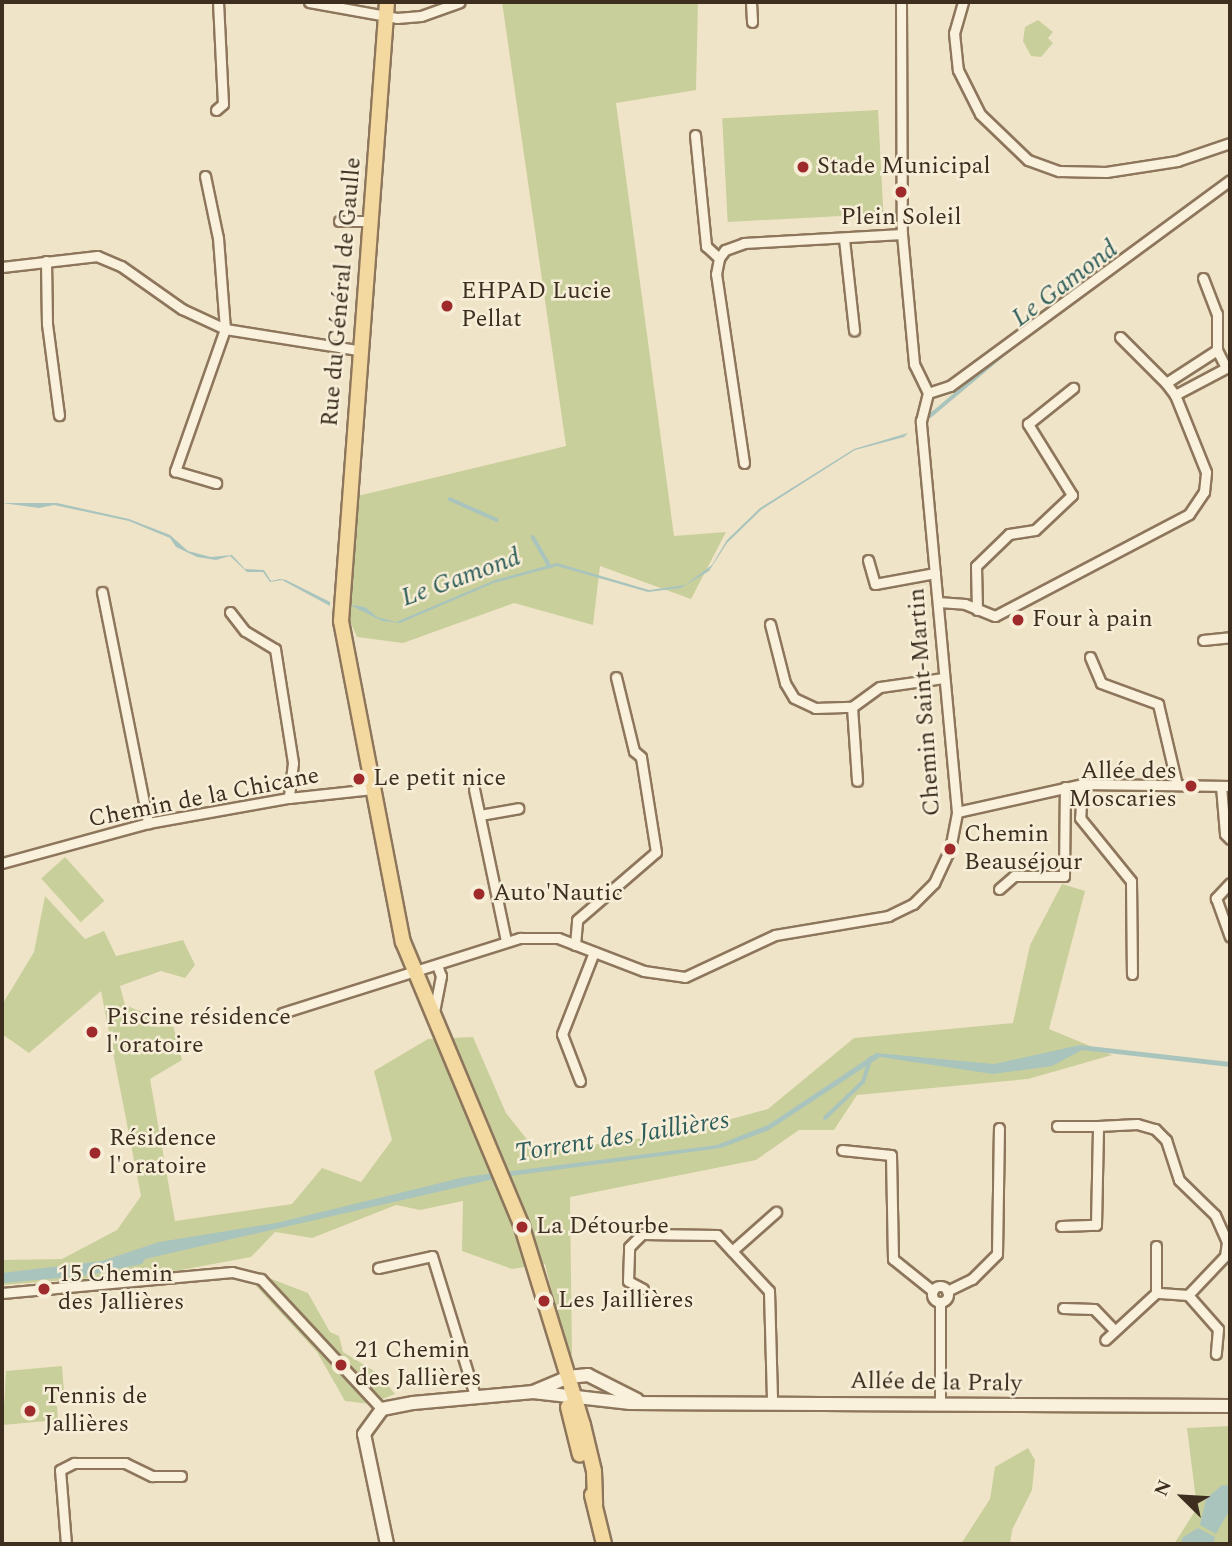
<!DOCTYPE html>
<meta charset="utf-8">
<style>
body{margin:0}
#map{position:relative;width:1232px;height:1546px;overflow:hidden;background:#f0e4c8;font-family:Spectral,serif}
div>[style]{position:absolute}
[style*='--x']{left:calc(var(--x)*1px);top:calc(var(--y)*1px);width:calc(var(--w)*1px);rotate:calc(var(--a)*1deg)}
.green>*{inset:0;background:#c9cf9b;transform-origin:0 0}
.water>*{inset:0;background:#a9c4bc}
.stream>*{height:3.5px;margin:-1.75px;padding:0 1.75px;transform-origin:1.75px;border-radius:1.75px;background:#a9c4bc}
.roads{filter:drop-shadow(2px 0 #8d765c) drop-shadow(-2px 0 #8d765c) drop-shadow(0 2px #8d765c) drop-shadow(0 -2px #8d765c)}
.street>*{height:9px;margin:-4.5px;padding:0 4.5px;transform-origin:4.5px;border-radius:4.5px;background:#faf1dc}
.street>.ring{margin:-4.5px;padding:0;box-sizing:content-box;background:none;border:9px solid #faf1dc;border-radius:50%}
.secondary>*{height:12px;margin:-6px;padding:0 6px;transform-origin:6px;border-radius:6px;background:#faf1dc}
.primary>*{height:14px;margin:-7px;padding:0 7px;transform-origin:7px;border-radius:7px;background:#f3d9a0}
.dots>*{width:19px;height:19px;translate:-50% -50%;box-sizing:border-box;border:4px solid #f7eed8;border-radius:50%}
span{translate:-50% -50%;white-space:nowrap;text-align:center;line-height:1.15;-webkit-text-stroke:5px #f7eed8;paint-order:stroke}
.poi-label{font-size:24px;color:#3d2e20}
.left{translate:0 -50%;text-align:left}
.right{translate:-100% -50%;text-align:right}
.street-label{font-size:24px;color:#3d2e20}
.water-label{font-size:26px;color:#2f5d5a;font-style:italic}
.frame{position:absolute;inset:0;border:4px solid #3d2e20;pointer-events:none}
.north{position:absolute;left:1148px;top:1462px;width:70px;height:70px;-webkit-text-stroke:5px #f7eed8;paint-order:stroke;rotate:294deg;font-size:19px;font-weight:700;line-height:28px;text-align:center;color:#3d2e20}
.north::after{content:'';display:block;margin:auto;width:24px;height:32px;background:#3d2e20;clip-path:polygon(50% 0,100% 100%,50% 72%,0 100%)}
</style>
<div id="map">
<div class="green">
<div style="clip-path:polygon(502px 2px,698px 2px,696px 90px,616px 103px,674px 536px,726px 532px,691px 599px,600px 566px,593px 625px,514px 603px,403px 643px,357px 637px,337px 591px,345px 499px,566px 446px)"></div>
<div style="clip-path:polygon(1038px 20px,1053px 32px,1048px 38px,1053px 43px,1041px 57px,1031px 56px,1023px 41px,1025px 27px)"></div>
<div style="left:878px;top:110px;width:104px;height:156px;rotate:87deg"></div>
<div style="left:65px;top:857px;width:59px;height:32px;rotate:48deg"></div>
<div style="clip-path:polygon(1062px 884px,1085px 891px,1049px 1029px,1112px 1055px,1028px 1079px,857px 1095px,834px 1130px,799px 1130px,756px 1160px,570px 1197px,572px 1354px,567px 1354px,545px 1264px,512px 1269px,462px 1251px,463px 1201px,420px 1210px,396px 1205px,312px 1238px,275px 1232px,251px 1257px,170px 1272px,2px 1285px,2px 1260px,62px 1259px,117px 1230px,141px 1196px,101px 991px,29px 1053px,2px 1034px,2px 1005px,34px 952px,45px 896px,85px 939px,104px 931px,116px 956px,183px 940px,195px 965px,185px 978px,161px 971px,120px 986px,125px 1005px,173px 1025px,182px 1060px,150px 1079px,175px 1221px,292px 1204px,322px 1168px,361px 1182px,392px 1140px,374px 1071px,428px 1039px,473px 1037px,506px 1113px,537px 1152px,680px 1133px,768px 1109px,854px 1038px,1013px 1023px,1030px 945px)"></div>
<div style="clip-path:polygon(261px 1275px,308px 1293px,330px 1332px,339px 1336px,343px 1352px,379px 1374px,395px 1394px,370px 1404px,345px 1401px,317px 1352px,256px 1286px)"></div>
<div style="clip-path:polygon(62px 1366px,64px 1392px,56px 1393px,58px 1420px,3px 1425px,6px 1371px)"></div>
<div style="clip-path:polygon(1230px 1426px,1230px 1544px,1174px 1544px,1197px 1508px,1187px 1428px)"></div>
<div style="clip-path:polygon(1028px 1448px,1035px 1460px,1032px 1490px,1012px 1530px,1010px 1544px,961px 1544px,990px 1499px,995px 1467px)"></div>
</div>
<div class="water">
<div style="clip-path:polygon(908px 433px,904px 437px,855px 450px,761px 510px,727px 543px,709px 571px,681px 588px,648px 592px,557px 566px,494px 583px,400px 623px,382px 621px,350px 605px,365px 607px,377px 617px,396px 622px,495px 580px,557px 563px,649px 590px,685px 585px,712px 565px,727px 540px,760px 508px,854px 449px)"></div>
<div style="clip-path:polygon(2px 503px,57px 503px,129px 519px,170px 535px,188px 551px,211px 557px,232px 555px,245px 569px,264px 570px,271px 581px,280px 579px,286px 580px,330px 602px,330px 606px,282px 580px,270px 582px,263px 572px,247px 572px,230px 556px,216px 560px,197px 557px,176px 547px,170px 538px,129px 521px,54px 505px,39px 508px)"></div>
<div style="clip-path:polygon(1080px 1045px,1230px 1062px,1230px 1067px,1082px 1050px,1052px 1066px,993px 1074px,880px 1057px,769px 1130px,721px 1148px,503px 1177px,145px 1259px,142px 1264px,83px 1276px,2px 1283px,2px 1273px,102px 1261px,159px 1242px,276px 1223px,465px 1177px,717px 1145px,768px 1125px,876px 1053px,994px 1064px)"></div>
<div style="clip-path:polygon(1222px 1485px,1230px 1486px,1230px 1509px,1216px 1534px,1200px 1525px,1206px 1499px)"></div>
<div style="clip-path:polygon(1198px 1528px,1215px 1537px,1213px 1544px,1182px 1544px,1182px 1538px)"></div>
</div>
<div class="stream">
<div style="--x:1195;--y:211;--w:39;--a:-36"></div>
<div style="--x:930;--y:416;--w:124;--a:-40.1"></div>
<div style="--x:450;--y:499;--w:51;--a:24.1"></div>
<div style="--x:533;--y:537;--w:34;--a:60"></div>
<div style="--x:825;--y:1118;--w:52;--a:-43.5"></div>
<div style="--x:863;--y:1082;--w:25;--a:-72"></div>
</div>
<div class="roads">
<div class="street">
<div style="--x:309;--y:2;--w:89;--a:10.3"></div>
<div style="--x:397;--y:18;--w:24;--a:-5"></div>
<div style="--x:421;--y:16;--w:41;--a:-19.7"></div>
<div style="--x:751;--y:2;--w:20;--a:87"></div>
<div style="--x:901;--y:2;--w:232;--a:89.8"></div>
<div style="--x:902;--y:234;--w:131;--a:84.7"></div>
<div style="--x:914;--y:364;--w:32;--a:64"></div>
<div style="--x:963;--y:2;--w:32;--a:106"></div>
<div style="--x:954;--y:33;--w:37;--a:84"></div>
<div style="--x:958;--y:70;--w:49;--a:63.4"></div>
<div style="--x:980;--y:114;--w:66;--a:43.8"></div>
<div style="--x:1028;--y:160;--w:33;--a:20"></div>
<div style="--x:1059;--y:171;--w:47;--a:1.2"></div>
<div style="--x:1106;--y:172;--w:72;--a:-8.8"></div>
<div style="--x:1177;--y:161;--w:56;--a:-18.8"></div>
<div style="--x:216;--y:110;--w:9;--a:-41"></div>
<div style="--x:223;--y:104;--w:102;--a:-92.8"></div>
<div style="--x:695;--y:135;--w:112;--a:84.3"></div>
<div style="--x:706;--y:246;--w:18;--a:43"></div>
<div style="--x:205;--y:176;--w:63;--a:78.2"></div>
<div style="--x:218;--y:238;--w:91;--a:85.6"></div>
<div style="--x:225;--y:329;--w:151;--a:109.4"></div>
<div style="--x:175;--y:471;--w:43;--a:16.3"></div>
<div style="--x:339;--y:221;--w:31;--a:0"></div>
<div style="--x:844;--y:239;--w:92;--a:83.7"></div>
<div style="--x:46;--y:261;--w:63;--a:89.1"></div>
<div style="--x:47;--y:324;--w:92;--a:82.5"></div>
<div style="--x:2;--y:267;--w:96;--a:-6.6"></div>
<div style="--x:97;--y:256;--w:26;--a:23"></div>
<div style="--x:121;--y:266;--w:75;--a:35.2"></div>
<div style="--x:182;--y:309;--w:47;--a:24.9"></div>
<div style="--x:225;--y:329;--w:135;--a:9"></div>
<div style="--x:1203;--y:278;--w:39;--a:69"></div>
<div style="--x:1217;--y:314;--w:36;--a:90"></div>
<div style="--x:1120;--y:337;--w:65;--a:45"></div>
<div style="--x:928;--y:393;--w:23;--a:-18"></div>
<div style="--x:950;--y:386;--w:348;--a:-36.3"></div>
<div style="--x:744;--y:463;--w:191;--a:-98.4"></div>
<div style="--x:716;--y:274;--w:16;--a:-79"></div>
<div style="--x:719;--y:258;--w:10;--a:-53"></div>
<div style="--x:725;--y:250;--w:20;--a:-20"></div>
<div style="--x:744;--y:243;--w:158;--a:-3.3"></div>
<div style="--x:868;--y:560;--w:25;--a:74"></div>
<div style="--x:875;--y:584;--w:61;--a:-10.4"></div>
<div style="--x:102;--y:592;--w:236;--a:78.7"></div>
<div style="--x:938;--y:602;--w:27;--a:4"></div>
<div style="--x:965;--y:604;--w:32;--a:22"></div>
<div style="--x:995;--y:616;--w:219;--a:-27.7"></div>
<div style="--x:1189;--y:514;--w:27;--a:-56"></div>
<div style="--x:1204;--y:492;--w:20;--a:-84"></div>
<div style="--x:1206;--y:472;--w:83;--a:-111.9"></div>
<div style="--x:1175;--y:395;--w:15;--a:-127"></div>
<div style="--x:1166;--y:383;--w:61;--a:-32.9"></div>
<div style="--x:1217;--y:350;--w:20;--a:63"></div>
<div style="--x:1226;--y:368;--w:58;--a:152.1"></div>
<div style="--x:977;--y:610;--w:44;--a:-91.3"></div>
<div style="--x:976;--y:566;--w:46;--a:-44.1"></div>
<div style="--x:1009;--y:534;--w:26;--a:-9"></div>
<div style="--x:1035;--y:530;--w:51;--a:-43.4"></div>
<div style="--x:1072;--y:495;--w:84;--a:-121.8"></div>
<div style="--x:1028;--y:424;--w:58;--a:-38.7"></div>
<div style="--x:230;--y:612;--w:24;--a:52"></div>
<div style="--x:245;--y:631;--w:35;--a:31"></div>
<div style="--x:275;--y:649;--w:115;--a:81"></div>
<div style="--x:293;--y:763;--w:35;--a:97"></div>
<div style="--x:770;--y:624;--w:61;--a:75.7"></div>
<div style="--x:785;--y:683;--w:17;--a:59"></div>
<div style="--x:794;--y:698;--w:23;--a:25"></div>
<div style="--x:815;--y:708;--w:37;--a:-2"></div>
<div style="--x:852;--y:707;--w:34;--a:-36"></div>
<div style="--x:880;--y:687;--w:64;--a:-8.1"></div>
<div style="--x:1203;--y:640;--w:27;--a:-6"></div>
<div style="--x:1090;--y:657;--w:28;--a:67"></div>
<div style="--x:1101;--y:683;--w:61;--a:20.2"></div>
<div style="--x:1158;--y:704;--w:83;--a:76.8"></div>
<div style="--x:852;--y:707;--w:74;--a:86.1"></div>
<div style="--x:1082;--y:784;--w:34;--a:93"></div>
<div style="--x:1080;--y:818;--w:81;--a:51"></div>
<div style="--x:1131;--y:881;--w:93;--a:89.4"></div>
<div style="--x:1221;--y:786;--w:48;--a:85.2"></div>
<div style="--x:1225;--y:834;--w:7;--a:45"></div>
<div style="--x:474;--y:789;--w:155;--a:78.1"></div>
<div style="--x:957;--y:812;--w:128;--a:-12.6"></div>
<div style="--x:1082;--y:784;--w:148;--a:0.8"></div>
<div style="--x:480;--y:815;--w:39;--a:-10"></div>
<div style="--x:2;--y:863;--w:151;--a:-15.3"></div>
<div style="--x:148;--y:823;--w:143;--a:-10.1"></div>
<div style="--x:289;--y:798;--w:84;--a:-6.1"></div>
<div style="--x:1230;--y:883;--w:21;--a:133"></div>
<div style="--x:1216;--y:898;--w:41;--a:70.3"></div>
<div style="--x:999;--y:889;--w:20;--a:-41"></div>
<div style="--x:1014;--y:876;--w:50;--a:0"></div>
<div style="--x:1064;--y:876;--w:89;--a:-89.4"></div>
<div style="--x:575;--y:945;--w:25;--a:-85"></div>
<div style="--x:577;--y:920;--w:104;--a:-40.7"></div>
<div style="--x:656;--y:852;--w:96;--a:-99"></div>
<div style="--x:641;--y:757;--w:9;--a:-139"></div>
<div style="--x:634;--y:751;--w:76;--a:-103.7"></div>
<div style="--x:434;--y:1012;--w:37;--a:-79"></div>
<div style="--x:441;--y:976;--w:12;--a:-110"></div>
<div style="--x:282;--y:1013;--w:250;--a:-17.5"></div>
<div style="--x:520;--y:938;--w:38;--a:0"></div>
<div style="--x:558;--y:938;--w:92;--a:21"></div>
<div style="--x:644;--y:971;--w:41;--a:8.3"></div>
<div style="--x:685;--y:977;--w:99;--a:-25"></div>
<div style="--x:775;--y:935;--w:115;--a:-9.5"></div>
<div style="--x:888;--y:916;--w:28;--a:-26"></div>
<div style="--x:913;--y:904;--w:30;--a:-45"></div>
<div style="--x:934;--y:883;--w:38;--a:-65"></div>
<div style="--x:950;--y:849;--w:38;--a:-79"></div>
<div style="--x:957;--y:812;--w:393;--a:-95.3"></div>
<div style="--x:921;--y:421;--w:29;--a:-76"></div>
<div style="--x:580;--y:1081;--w:50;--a:-111"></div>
<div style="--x:562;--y:1034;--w:88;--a:-68.7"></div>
<div style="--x:1057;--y:1126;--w:41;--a:0"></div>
<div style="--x:842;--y:1150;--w:49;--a:5.8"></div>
<div style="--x:891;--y:1155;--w:104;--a:88.9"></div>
<div style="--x:893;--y:1259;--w:51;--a:38.7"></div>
<div style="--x:1061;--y:1226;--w:35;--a:-2"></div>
<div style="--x:1096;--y:1225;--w:99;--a:-88.8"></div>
<div style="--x:1098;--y:1126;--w:39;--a:-3"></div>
<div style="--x:1137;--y:1124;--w:19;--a:16"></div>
<div style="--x:1155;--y:1129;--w:16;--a:45"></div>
<div style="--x:1166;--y:1140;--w:42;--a:72"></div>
<div style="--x:1179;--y:1180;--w:50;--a:44.2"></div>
<div style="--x:1215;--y:1215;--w:30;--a:66"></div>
<div style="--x:1227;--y:1242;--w:14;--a:98"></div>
<div style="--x:1225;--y:1256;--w:54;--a:133.5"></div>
<div style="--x:1188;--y:1295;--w:32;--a:-176"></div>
<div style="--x:1156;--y:1293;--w:69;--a:137.3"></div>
<div style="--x:732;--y:1251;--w:59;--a:-41.6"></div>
<div style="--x:378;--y:1268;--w:55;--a:-12.5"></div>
<div style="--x:432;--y:1256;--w:146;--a:72.9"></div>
<div class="ring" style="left:932px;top:1286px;width:7px;height:7px"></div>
<div style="--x:643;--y:1289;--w:17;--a:-152"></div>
<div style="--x:628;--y:1281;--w:34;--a:-88"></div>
<div style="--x:629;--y:1247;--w:18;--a:-45"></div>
<div style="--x:642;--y:1234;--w:75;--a:0.8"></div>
<div style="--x:717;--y:1235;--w:76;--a:47.1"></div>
<div style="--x:769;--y:1291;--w:110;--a:88.4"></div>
<div style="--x:947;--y:1291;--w:28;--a:-26"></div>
<div style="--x:972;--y:1279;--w:35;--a:-45"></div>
<div style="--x:997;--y:1254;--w:126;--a:-89.1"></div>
<div style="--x:2;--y:1293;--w:231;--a:-5.2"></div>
<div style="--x:232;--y:1272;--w:30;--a:14"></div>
<div style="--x:261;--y:1279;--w:178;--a:47.1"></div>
<div style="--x:1156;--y:1293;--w:47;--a:-90"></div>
<div style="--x:1188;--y:1295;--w:45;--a:48.6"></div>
<div style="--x:1218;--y:1329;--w:25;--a:95"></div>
<div style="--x:940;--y:1302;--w:101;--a:90"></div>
<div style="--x:1063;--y:1308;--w:31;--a:2"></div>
<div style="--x:1094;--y:1309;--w:29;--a:46"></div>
<div style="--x:66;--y:1544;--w:74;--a:-94.6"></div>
<div style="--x:60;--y:1470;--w:16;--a:-27"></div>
<div style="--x:74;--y:1463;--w:51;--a:0"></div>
<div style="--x:125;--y:1463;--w:30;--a:26"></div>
<div style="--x:152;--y:1476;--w:29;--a:0"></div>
</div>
<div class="secondary">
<div style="--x:533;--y:1392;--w:38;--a:-23"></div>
<div style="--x:568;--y:1377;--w:20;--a:-6"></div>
<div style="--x:588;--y:1375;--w:55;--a:27"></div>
<div style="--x:387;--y:1544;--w:112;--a:-101.8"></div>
<div style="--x:364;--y:1434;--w:31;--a:-54"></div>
<div style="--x:382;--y:1409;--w:32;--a:-11"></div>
<div style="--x:413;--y:1403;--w:121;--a:-5.2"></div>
<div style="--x:533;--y:1392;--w:98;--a:6.5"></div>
<div style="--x:630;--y:1403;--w:600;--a:0.29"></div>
</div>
<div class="primary">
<div style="--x:387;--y:2;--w:621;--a:94.25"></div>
<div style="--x:341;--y:621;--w:327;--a:79.1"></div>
<div style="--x:403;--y:942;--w:309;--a:67.3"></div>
<div style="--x:522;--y:1227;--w:207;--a:72.9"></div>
<div style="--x:583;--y:1425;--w:47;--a:76.6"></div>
<div style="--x:594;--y:1471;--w:33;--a:88"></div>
<div style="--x:568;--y:1407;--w:49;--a:76"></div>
<div style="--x:592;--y:1495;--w:50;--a:76.2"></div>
</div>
</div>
<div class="dots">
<div style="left:803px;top:167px;background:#9e2a2b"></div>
<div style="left:901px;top:192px;background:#9e2a2b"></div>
<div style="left:447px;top:306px;background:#9e2a2b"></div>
<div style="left:1018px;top:620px;background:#9e2a2b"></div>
<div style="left:359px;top:779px;background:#9e2a2b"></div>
<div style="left:1191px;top:786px;background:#9e2a2b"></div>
<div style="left:950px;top:849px;background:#9e2a2b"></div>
<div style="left:479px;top:894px;background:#9e2a2b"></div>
<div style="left:92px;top:1032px;background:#9e2a2b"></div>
<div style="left:95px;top:1153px;background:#9e2a2b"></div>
<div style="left:522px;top:1227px;background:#9e2a2b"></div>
<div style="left:44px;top:1289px;background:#9e2a2b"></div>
<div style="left:544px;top:1301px;background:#9e2a2b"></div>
<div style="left:341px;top:1365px;background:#9e2a2b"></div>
<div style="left:30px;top:1411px;background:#9e2a2b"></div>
</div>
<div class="poi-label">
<span class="left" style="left:817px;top:167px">Stade Municipal</span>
<span style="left:901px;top:218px">Plein Soleil</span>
<span class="left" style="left:461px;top:306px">EHPAD Lucie<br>Pellat</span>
<span class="left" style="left:1032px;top:620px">Four à pain</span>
<span class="right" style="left:1177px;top:786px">Allée des<br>Moscaries</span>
<span class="left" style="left:373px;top:779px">Le petit nice</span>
<span class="left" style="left:964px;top:849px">Chemin<br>Beauséjour</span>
<span class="left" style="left:493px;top:894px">Auto'Nautic</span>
<span class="left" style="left:106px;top:1032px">Piscine résidence<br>l'oratoire</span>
<span class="left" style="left:109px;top:1153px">Résidence<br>l'oratoire</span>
<span class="left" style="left:536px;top:1227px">La Détourbe</span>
<span class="left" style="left:58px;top:1289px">15 Chemin<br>des Jallières</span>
<span class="left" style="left:558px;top:1301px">Les Jaillières</span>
<span class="left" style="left:355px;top:1365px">21 Chemin<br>des Jallières</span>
<span class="left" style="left:44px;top:1411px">Tennis de<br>Jallières</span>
</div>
<div class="street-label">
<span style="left:342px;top:292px;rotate:-85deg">Rue du Général de Gaulle</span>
<span style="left:925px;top:702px;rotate:-94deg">Chemin Saint-Martin</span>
<span style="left:204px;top:798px;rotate:-11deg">Chemin de la Chicane</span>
<span style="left:936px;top:1383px;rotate:1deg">Allée de la Praly</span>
</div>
<div class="water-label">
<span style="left:1065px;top:284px;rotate:-37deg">Le Gamond</span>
<span style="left:461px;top:578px;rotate:-20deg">Le Gamond</span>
<span style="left:622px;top:1137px;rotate:-9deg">Torrent des Jaillières</span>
</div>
<div class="frame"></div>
<div class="north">N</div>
</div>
